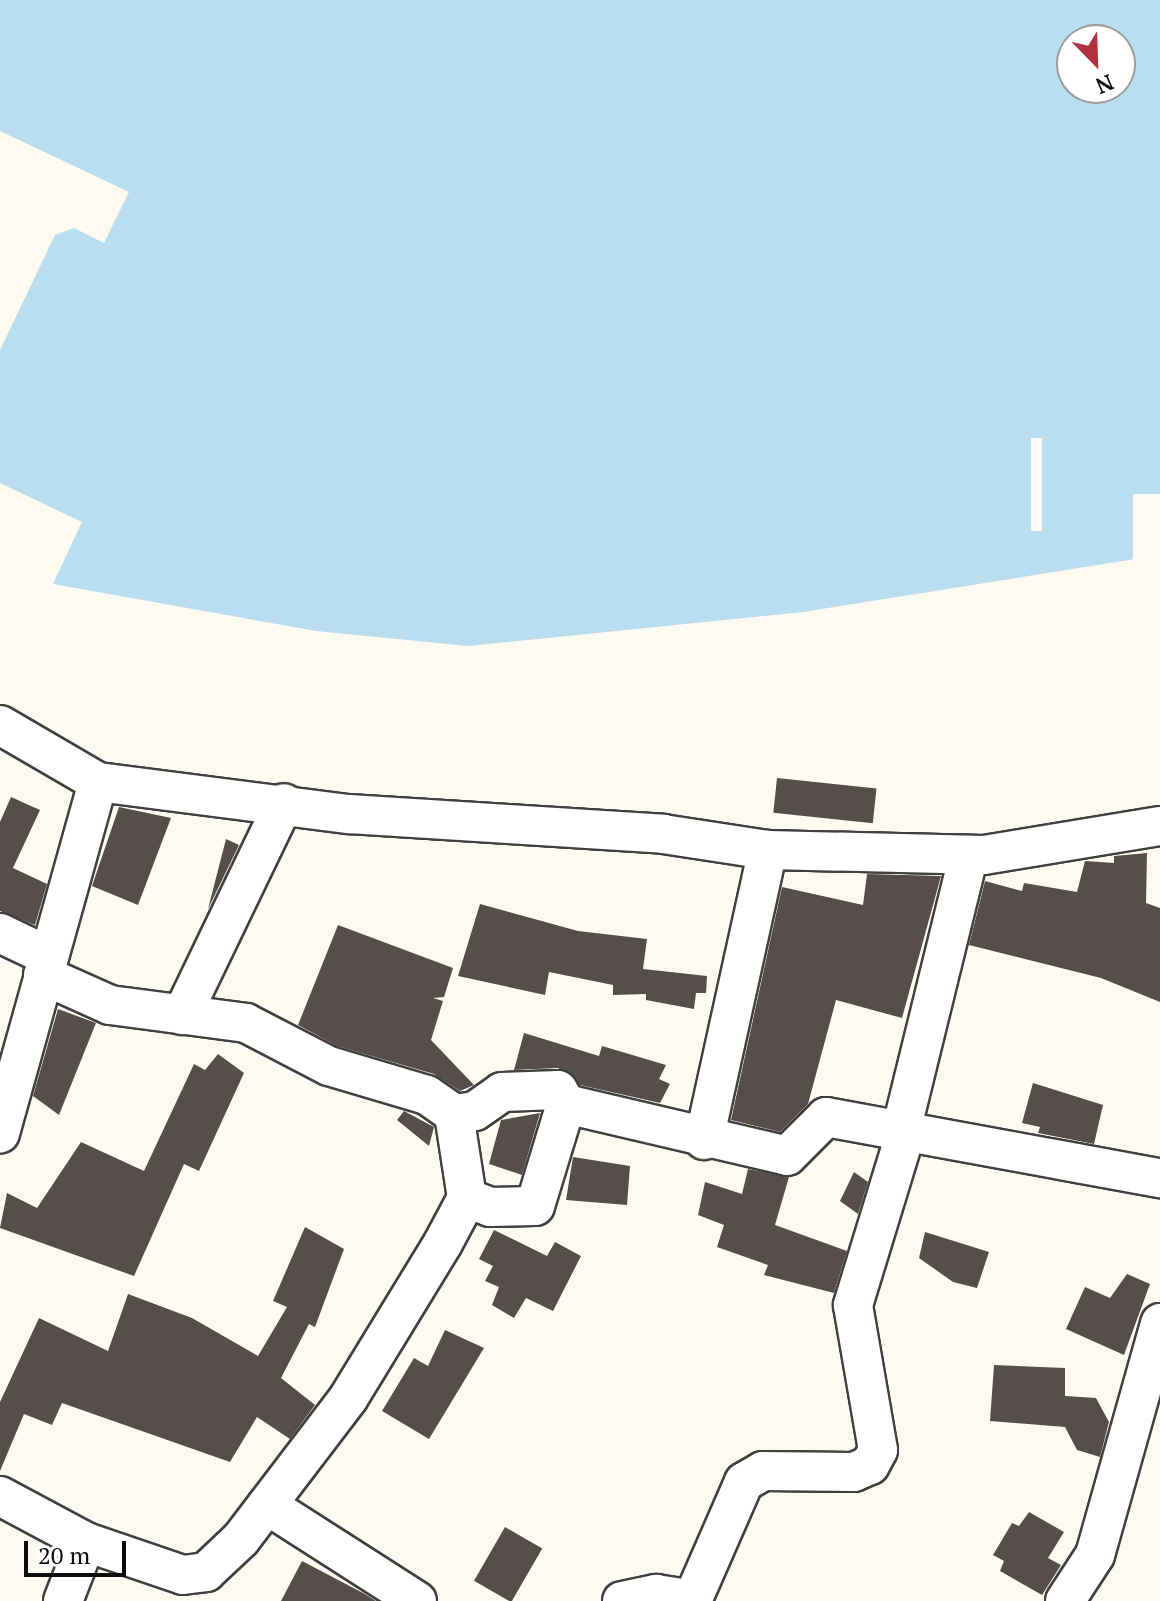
<!DOCTYPE html>
<style>
body{margin:0}
#map{position:relative;width:1160px;height:1601px;overflow:hidden;background:#fdfaef;font-family:"PT Serif",serif}
div>[style]{position:absolute}
[style*='--x']{left:calc(var(--x)*1px);top:calc(var(--y)*1px);width:calc(var(--w)*1px);rotate:calc(var(--a)*1deg)}
.water>*{inset:0;background:#b9def0}
.pier>*{inset:0;background:#fdfaef;transform-origin:0 0}
.building>*{inset:0;background:#554e4b;transform-origin:0 0}
.roads{filter:drop-shadow(2px 0 #404040) drop-shadow(-2px 0 #404040) drop-shadow(0 2px #404040) drop-shadow(0 -2px #404040)}
.minor>*{height:38px;margin:-19px;padding:0 19px;transform-origin:19px;border-radius:19px;background:#fff}
span{translate:-50% -50%;white-space:nowrap;text-align:center;line-height:1.15;-webkit-text-stroke:8px #fff;paint-order:stroke}
.north{position:absolute;left:1056px;top:24px;width:80px;height:80px;box-sizing:border-box;background:#fff;border:2px solid #9e9e9e;border-radius:50%;rotate:157deg;font-size:22px;font-weight:700;line-height:32px;text-align:center;color:#0d0d0d}
.north::after{content:'';display:block;margin:auto;width:28px;height:36px;background:#b0333e;clip-path:polygon(50% 0,100% 100%,50% 72%,0 100%)}
.scale{position:absolute;left:24px;top:1541px;width:102px;height:36px;box-sizing:border-box;border:4px solid #0d0d0d;border-top:0;padding-left:10px;font-size:24px;line-height:28px;white-space:nowrap;color:#0d0d0d;-webkit-text-stroke:6px #fff;paint-order:stroke}
</style>
<div id="map">
<div class="water">
<div style="clip-path:polygon(evenodd,0 0,1160px 0,1160px 555px,803px 612px,468px 646px,316px 631px,53px 584px,82px 522px,0 483px,0 350px,55px 235px,74px 228px,104px 243px,129px 192px,0 131px,0 0,1072px 40px,1120px 40px,1120px 88px,1072px 88px,1072px 40px)"></div>
</div>
<div class="pier">
<div style="left:1031px;top:438px;width:11px;height:93px"></div>
<div style="left:1133px;top:494px;width:27px;height:71px"></div>
</div>
<div class="building">
<div style="left:777px;top:778px;width:100px;height:35px;rotate:6deg"></div>
<div style="clip-path:polygon(11px 797px,40px 810px,13px 868px,47px 884px,35px 925px,0 911px,0 822px)"></div>
<div style="clip-path:polygon(119px 807px,171px 818px,138px 905px,92px 886px)"></div>
<div style="clip-path:polygon(226px 839px,239px 845px,208px 909px)"></div>
<div style="clip-path:polygon(1147px 853px,1146px 903px,1160px 908px,1160px 1002px,1101px 978px,969px 945px,985px 881px,1022px 891px,1024px 883px,1077px 892px,1085px 861px,1114px 863px,1114px 856px)"></div>
<div style="clip-path:polygon(867px 874px,941px 876px,902px 1018px,836px 1000px,808px 1104px,780px 1132px,731px 1120px,782px 887px,863px 905px)"></div>
<div style="clip-path:polygon(480px 904px,578px 931px,647px 939px,643px 969px,707px 976px,706px 993px,696px 993px,694px 1009px,646px 1000px,646px 994px,613px 995px,613px 985px,549px 972px,545px 995px,458px 976px)"></div>
<div style="clip-path:polygon(338px 925px,453px 968px,444px 997px,433px 998px,443px 1001px,431px 1040px,474px 1085px,460px 1091px,434px 1074px,337px 1046px,298px 1025px)"></div>
<div style="clip-path:polygon(58px 1009px,96px 1023px,59px 1115px,33px 1096px)"></div>
<div style="clip-path:polygon(524px 1033px,599px 1056px,602px 1046px,666px 1065px,659px 1079px,670px 1084px,660px 1103px,580px 1085px,558px 1068px,514px 1070px)"></div>
<div style="clip-path:polygon(218px 1054px,244px 1073px,199px 1171px,184px 1164px,134px 1276px,0 1228px,7px 1193px,37px 1208px,81px 1142px,144px 1171px,194px 1064px,205px 1070px)"></div>
<div style="clip-path:polygon(1033px 1083px,1103px 1105px,1094px 1144px,1038px 1133px,1040px 1127px,1022px 1123px)"></div>
<div style="clip-path:polygon(404px 1111px,434px 1127px,429px 1146px,397px 1120px)"></div>
<div style="clip-path:polygon(540px 1113px,522px 1175px,489px 1164px,501px 1120px)"></div>
<div style="clip-path:polygon(573px 1157px,630px 1166px,627px 1205px,566px 1200px)"></div>
<div style="clip-path:polygon(748px 1169px,789px 1177px,775px 1225px,847px 1251px,834px 1293px,764px 1275px,768px 1265px,717px 1247px,724px 1225px,698px 1215px,705px 1182px,742px 1194px)"></div>
<div style="clip-path:polygon(854px 1172px,868px 1182px,858px 1214px,840px 1201px)"></div>
<div style="clip-path:polygon(305px 1227px,344px 1249px,315px 1327px,309px 1324px,281px 1378px,315px 1405px,290px 1439px,257px 1417px,230px 1462px,62px 1403px,52px 1425px,24px 1414px,0 1471px,0 1402px,39px 1318px,108px 1351px,128px 1294px,192px 1318px,258px 1356px,287px 1307px,273px 1301px)"></div>
<div style="clip-path:polygon(494px 1230px,547px 1256px,555px 1242px,581px 1256px,553px 1311px,526px 1298px,514px 1318px,492px 1305px,499px 1287px,485px 1281px,493px 1266px,479px 1259px)"></div>
<div style="clip-path:polygon(925px 1232px,989px 1252px,977px 1288px,953px 1282px,919px 1258px)"></div>
<div style="clip-path:polygon(1127px 1274px,1150px 1284px,1124px 1355px,1066px 1329px,1085px 1287px,1110px 1298px)"></div>
<div style="clip-path:polygon(445px 1330px,484px 1348px,429px 1439px,382px 1411px,414px 1358px,428px 1366px)"></div>
<div style="clip-path:polygon(994px 1365px,1065px 1368px,1065px 1396px,1096px 1398px,1109px 1422px,1100px 1457px,1077px 1450px,1065px 1427px,990px 1421px)"></div>
<div style="clip-path:polygon(1029px 1512px,1064px 1532px,1048px 1558px,1061px 1565px,1042px 1595px,1000px 1571px,1004px 1561px,993px 1555px,1012px 1523px,1019px 1526px)"></div>
<div style="left:505px;top:1527px;width:43px;height:62px;rotate:30deg"></div>
<div style="clip-path:polygon(302px 1561px,363px 1593px,376px 1601px,281px 1601px)"></div>
</div>
<div class="roads">
<div class="minor">
<div style="--x:0;--y:725;--w:113;--a:30.2"></div>
<div style="--x:98;--y:782;--w:365;--a:105.6"></div>
<div style="--x:98;--y:782;--w:253;--a:7.3"></div>
<div style="--x:349;--y:814;--w:315;--a:3.6"></div>
<div style="--x:663;--y:834;--w:106;--a:8.7"></div>
<div style="--x:768;--y:850;--w:216;--a:1.3"></div>
<div style="--x:984;--y:855;--w:178;--a:-9.4"></div>
<div style="--x:0;--y:933;--w:53;--a:25.6"></div>
<div style="--x:43;--y:975;--w:73;--a:24.1"></div>
<div style="--x:110;--y:1005;--w:137;--a:7.5"></div>
<div style="--x:246;--y:1023;--w:93;--a:27.4"></div>
<div style="--x:329;--y:1066;--w:102;--a:16.5"></div>
<div style="--x:427;--y:1095;--w:33;--a:35"></div>
<div style="--x:454;--y:1114;--w:21;--a:-8"></div>
<div style="--x:475;--y:1111;--w:33;--a:-35"></div>
<div style="--x:502;--y:1092;--w:56;--a:-2"></div>
<div style="--x:558;--y:1090;--w:16;--a:60"></div>
<div style="--x:566;--y:1104;--w:227;--a:13.2"></div>
<div style="--x:787;--y:1156;--w:55;--a:-45"></div>
<div style="--x:826;--y:1117;--w:340;--a:10.4"></div>
<div style="--x:182;--y:1015;--w:235;--a:-64.3"></div>
<div style="--x:901;--y:1131;--w:284;--a:-76.2"></div>
<div style="--x:704;--y:1140;--w:297;--a:-77.6"></div>
<div style="--x:467;--y:1198;--w:25;--a:21"></div>
<div style="--x:490;--y:1207;--w:45;--a:-1.3"></div>
<div style="--x:535;--y:1206;--w:107;--a:-73.1"></div>
<div style="--x:0;--y:1496;--w:98;--a:28.1"></div>
<div style="--x:86;--y:1542;--w:102;--a:18.8"></div>
<div style="--x:183;--y:1575;--w:23;--a:-7"></div>
<div style="--x:206;--y:1572;--w:48;--a:-43.3"></div>
<div style="--x:241;--y:1539;--w:178;--a:-52.7"></div>
<div style="--x:349;--y:1397;--w:180;--a:-58.6"></div>
<div style="--x:443;--y:1243;--w:51;--a:-61.9"></div>
<div style="--x:467;--y:1198;--w:85;--a:-98.8"></div>
<div style="--x:267;--y:1505;--w:178;--a:32.6"></div>
<div style="--x:63;--y:1601;--w:63;--a:-68.7"></div>
<div style="--x:622;--y:1601;--w:35;--a:-12"></div>
<div style="--x:656;--y:1594;--w:36;--a:9"></div>
<div style="--x:692;--y:1601;--w:130;--a:-66.4"></div>
<div style="--x:744;--y:1482;--w:22;--a:-30"></div>
<div style="--x:763;--y:1471;--w:91;--a:0.6"></div>
<div style="--x:854;--y:1472;--w:17;--a:-24"></div>
<div style="--x:870;--y:1465;--w:17;--a:-62"></div>
<div style="--x:878;--y:1450;--w:147;--a:-99.8"></div>
<div style="--x:853;--y:1305;--w:181;--a:-73"></div>
<div style="--x:1065;--y:1601;--w:55;--a:-56.9"></div>
<div style="--x:1095;--y:1555;--w:241;--a:-74.3"></div>
</div>
</div>
<div class="north">N</div>
<div class="scale">20 m</div>
</div>
